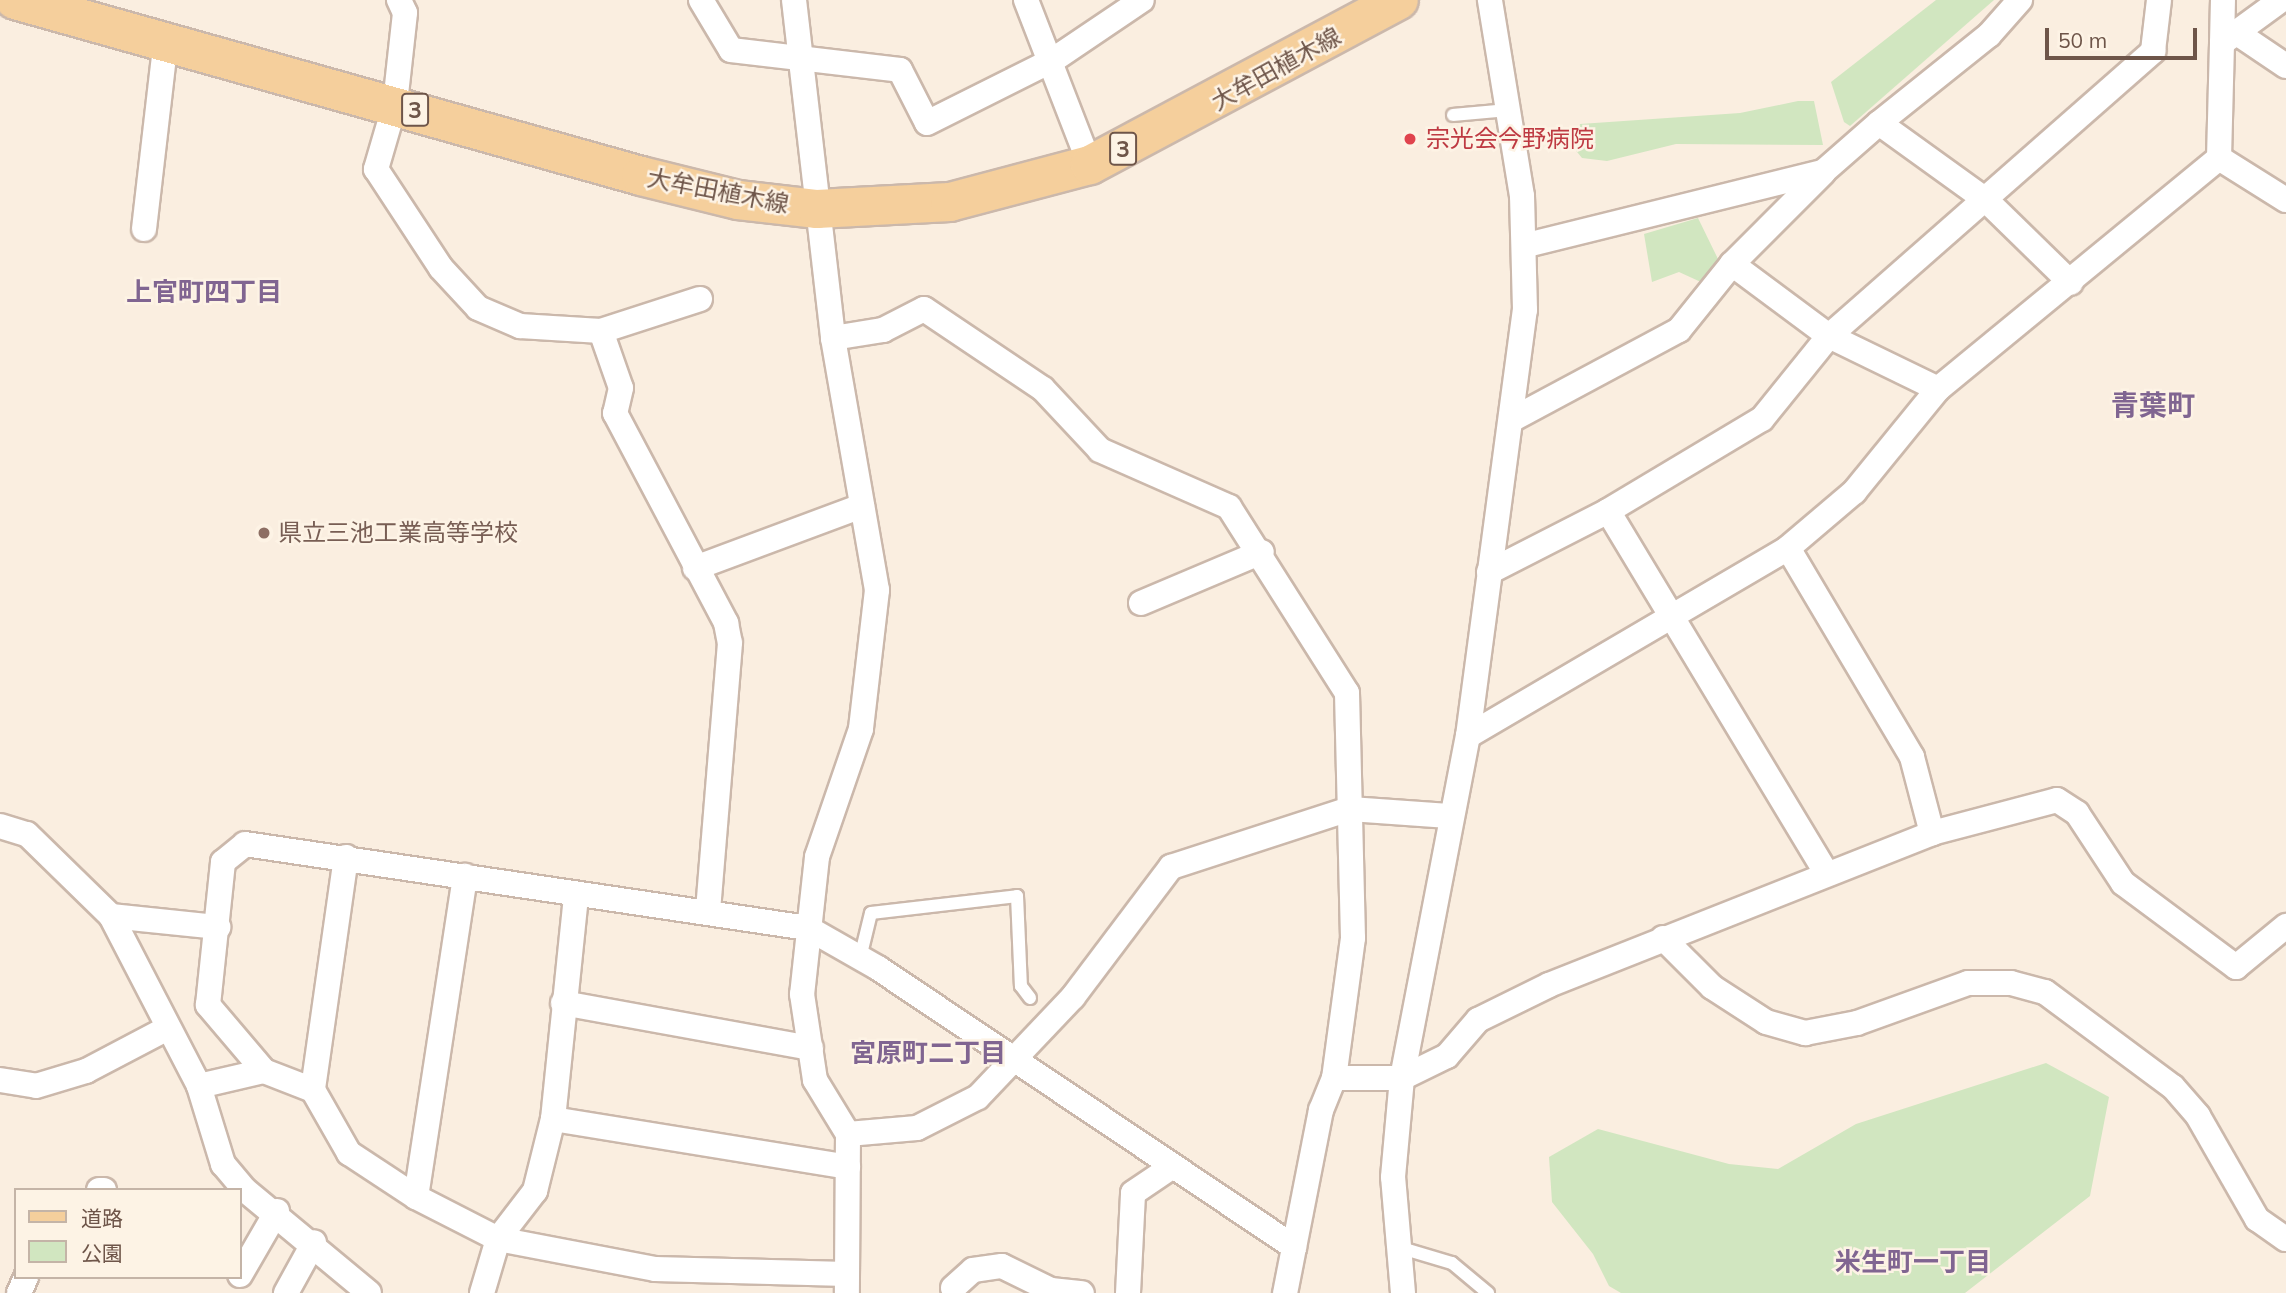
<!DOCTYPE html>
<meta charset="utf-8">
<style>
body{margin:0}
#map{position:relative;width:2286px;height:1293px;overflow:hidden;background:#faeee0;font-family:Mulish,"Noto Sans JP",sans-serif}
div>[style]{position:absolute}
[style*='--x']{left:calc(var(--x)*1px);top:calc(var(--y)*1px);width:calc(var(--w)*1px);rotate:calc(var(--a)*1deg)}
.green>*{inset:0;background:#d1e6c0}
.roads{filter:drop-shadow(2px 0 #cbb8ab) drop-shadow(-2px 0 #cbb8ab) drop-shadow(0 2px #cbb8ab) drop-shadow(0 -2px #cbb8ab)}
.service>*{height:12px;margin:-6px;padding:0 6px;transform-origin:6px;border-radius:6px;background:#fff}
.minor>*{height:24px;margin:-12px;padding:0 12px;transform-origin:12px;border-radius:12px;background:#fff}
.primary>*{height:38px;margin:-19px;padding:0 19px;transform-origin:19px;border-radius:19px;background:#f5cf9c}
.dots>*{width:19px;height:19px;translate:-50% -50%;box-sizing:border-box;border:4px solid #fdf3e5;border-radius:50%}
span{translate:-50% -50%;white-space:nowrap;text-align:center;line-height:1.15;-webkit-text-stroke:5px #fdf3e5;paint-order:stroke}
.shield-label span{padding:2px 5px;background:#fdf3e5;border:2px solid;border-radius:5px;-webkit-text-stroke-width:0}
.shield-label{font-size:23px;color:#6e5549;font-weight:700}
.street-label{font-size:24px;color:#6e5549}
.health-label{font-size:24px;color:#be3a42}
.left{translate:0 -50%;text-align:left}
.education-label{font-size:24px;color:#785e54}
.neighbourhood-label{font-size:26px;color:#806591;font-weight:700}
.quarter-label{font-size:28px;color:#806591;font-weight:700}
.legend{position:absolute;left:14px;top:1188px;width:228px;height:91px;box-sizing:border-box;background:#fdf3e5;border:2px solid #c4b4a7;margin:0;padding:9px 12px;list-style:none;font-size:21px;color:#6e5549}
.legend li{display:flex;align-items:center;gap:14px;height:35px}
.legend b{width:35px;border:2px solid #c4b4a7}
.scale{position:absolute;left:2045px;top:28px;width:152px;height:32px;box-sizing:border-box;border:4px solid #6e5549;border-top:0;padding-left:9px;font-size:21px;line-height:24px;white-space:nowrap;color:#6e5549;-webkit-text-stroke:5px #fdf3e5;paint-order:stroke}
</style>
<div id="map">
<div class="green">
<div style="clip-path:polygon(1936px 0,1994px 0,1850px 126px,1844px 122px,1831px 82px)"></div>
<div style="clip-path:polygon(1798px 101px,1814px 101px,1823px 145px,1676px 144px,1607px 161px,1582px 158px,1573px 147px,1580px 124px,1740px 113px)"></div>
<div style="clip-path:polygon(1698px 218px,1718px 259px,1703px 283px,1679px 272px,1652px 282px,1644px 234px)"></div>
<div style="clip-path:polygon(2046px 1063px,2109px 1097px,2090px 1196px,1965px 1293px,1621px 1293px,1609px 1286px,1593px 1254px,1552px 1202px,1549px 1157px,1598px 1129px,1729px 1164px,1778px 1169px,1856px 1124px)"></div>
</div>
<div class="roads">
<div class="service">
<div style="--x:1453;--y:115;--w:55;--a:-5.2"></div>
<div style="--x:860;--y:958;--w:46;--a:-76.3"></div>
<div style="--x:871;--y:913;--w:147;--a:-6.6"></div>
<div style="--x:1017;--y:896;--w:90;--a:87.5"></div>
<div style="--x:1021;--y:986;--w:15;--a:53"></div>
<div style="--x:1398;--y:1247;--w:56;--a:16.5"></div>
<div style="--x:1452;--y:1263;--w:47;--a:39.8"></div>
</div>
<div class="minor">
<div style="--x:399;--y:0;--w:14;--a:65"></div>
<div style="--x:405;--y:13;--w:92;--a:96.3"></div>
<div style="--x:395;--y:104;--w:68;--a:106.3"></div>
<div style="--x:376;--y:169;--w:118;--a:56.7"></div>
<div style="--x:441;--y:268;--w:54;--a:47.2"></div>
<div style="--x:478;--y:308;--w:46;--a:23.2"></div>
<div style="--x:520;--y:326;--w:81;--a:3.5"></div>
<div style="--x:601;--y:331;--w:60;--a:70.7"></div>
<div style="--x:621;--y:388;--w:26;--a:103"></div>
<div style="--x:615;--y:413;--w:238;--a:62.1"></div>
<div style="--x:726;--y:623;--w:20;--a:79"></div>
<div style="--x:730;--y:643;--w:267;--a:94.7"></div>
<div style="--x:701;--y:0;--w:58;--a:59"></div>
<div style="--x:731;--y:50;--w:170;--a:6.7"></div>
<div style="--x:900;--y:70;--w:59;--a:63"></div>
<div style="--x:927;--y:123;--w:141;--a:-26.6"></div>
<div style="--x:1053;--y:60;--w:107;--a:-34"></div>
<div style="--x:794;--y:0;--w:340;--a:83.4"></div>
<div style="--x:833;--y:338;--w:256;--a:80.1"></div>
<div style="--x:877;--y:590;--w:140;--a:96.6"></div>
<div style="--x:861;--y:729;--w:135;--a:109"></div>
<div style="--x:817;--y:857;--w:138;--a:96.2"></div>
<div style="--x:802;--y:994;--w:87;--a:81.4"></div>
<div style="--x:815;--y:1080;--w:63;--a:58.6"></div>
<div style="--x:848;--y:1134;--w:159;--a:90.4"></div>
<div style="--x:1026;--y:0;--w:177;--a:68.8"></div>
<div style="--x:2237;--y:33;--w:59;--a:34"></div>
<div style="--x:2222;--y:43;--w:43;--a:-88.7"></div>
<div style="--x:1879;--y:123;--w:141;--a:-38.7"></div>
<div style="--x:1989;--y:35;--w:47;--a:-48.5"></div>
<div style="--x:2219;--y:158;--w:79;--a:32.1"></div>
<div style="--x:144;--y:229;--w:192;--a:-83.4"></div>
<div style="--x:1527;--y:245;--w:305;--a:-13.9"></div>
<div style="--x:1823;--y:172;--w:74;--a:-41.2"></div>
<div style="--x:1879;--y:123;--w:133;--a:35.8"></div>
<div style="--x:1987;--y:201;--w:117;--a:44.3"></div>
<div style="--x:1732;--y:264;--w:121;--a:36.6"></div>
<div style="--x:1829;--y:336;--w:121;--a:25.9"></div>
<div style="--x:601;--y:331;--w:104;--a:-17.9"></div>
<div style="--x:833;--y:338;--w:51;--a:-9.1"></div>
<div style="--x:883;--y:330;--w:46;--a:-27.1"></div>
<div style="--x:924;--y:309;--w:143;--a:33.9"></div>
<div style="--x:1043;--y:389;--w:83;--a:46.9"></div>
<div style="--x:1100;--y:450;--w:141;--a:23.8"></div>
<div style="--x:1229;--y:507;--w:220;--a:57.6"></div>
<div style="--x:1347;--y:693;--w:245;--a:88.6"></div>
<div style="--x:1353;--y:938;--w:141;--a:97.7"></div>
<div style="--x:1334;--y:1078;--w:35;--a:112"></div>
<div style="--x:1321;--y:1110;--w:187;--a:101.1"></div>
<div style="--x:1513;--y:419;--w:188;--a:-28.2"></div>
<div style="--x:1679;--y:330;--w:85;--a:-51.2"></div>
<div style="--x:1732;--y:264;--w:129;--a:-45"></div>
<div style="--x:1608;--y:511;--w:423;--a:58.9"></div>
<div style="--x:1788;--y:548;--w:243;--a:59.3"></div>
<div style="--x:1912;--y:757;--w:79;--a:75.3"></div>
<div style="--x:695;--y:568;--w:178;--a:-20.4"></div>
<div style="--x:1489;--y:572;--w:134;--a:-27.1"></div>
<div style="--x:1608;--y:511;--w:179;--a:-30.9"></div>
<div style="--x:1762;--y:419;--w:107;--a:-51.1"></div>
<div style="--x:1829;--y:336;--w:432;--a:-41.3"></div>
<div style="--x:2153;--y:51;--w:51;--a:-83.3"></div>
<div style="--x:1141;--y:603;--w:131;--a:-22.9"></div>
<div style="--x:1468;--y:736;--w:371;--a:-30.4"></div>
<div style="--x:1788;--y:548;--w:87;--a:-40.3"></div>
<div style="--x:1854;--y:492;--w:133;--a:-50.8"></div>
<div style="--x:1938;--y:389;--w:364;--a:-39.4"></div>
<div style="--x:2219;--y:158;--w:115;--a:-88.5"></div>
<div style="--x:2222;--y:43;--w:73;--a:-36.1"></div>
<div style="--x:0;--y:826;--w:28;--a:17"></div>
<div style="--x:27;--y:834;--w:117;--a:44.3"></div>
<div style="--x:111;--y:916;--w:191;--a:62.6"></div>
<div style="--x:199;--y:1086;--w:82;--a:72.9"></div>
<div style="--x:223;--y:1164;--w:34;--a:50"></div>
<div style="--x:245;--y:1190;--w:161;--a:39.7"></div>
<div style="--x:346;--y:857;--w:235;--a:98.1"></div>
<div style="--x:313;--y:1090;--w:73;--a:60.3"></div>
<div style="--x:349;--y:1153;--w:80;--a:33.3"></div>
<div style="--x:416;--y:1197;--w:92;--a:27.1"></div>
<div style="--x:498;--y:1239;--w:160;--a:10.8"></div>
<div style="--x:655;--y:1269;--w:192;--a:1.5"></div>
<div style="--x:111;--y:916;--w:108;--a:5.9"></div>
<div style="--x:1663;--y:938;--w:69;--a:45"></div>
<div style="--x:1712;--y:987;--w:64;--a:32.9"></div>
<div style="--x:1766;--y:1022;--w:41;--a:15.8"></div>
<div style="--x:1805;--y:1033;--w:53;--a:-10.9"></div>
<div style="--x:1857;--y:1023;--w:118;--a:-19.8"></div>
<div style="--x:1968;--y:983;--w:43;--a:0"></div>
<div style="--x:2011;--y:983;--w:35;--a:15"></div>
<div style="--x:2045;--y:992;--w:159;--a:36.6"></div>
<div style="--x:2173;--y:1087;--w:38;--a:49"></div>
<div style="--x:2198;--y:1116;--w:119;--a:60.2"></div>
<div style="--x:2257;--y:1219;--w:35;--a:35"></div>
<div style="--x:563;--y:1003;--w:252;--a:10.3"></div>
<div style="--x:1334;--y:1078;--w:68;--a:0"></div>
<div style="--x:1402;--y:1078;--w:50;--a:-26.1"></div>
<div style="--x:1447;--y:1056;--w:48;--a:-49.3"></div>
<div style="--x:1478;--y:1020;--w:79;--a:-26.2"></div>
<div style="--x:1549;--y:985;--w:412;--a:-21.6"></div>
<div style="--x:1932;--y:833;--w:129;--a:-14.8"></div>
<div style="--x:2057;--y:800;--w:24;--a:33"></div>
<div style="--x:2077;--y:813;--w:84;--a:56.7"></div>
<div style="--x:2123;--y:883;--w:141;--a:36.6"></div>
<div style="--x:2236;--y:967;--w:65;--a:-39.4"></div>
<div style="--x:0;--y:1080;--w:36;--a:9"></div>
<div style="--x:36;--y:1086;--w:52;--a:-16.7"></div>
<div style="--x:86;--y:1071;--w:90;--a:-27.7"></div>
<div style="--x:199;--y:1086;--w:67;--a:-13"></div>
<div style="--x:313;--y:1090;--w:53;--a:-158.8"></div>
<div style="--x:264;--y:1071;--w:87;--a:-130.3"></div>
<div style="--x:208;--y:1005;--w:144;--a:-84"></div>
<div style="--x:223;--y:862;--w:28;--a:-39"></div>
<div style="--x:245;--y:844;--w:569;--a:8.49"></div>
<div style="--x:808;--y:928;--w:81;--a:29.7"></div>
<div style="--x:878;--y:968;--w:501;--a:33.85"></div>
<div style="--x:553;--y:1119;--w:299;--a:9.2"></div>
<div style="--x:848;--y:1134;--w:69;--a:-5"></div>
<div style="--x:917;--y:1128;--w:68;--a:-26.9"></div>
<div style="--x:978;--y:1097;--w:138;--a:-46.5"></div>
<div style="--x:1073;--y:997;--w:163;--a:-53"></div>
<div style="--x:1171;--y:867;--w:188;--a:-18"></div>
<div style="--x:1350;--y:809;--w:99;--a:4"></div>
<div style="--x:99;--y:1190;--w:5;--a:0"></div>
<div style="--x:416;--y:1197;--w:325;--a:-81.3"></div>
<div style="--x:240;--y:1275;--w:74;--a:-60"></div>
<div style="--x:953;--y:1288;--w:27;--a:-42"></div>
<div style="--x:973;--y:1270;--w:29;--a:-8"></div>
<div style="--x:1002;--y:1266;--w:55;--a:26.1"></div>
<div style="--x:1051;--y:1290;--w:31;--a:6"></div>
<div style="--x:19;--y:1293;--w:17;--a:-66"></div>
<div style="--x:286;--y:1293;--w:58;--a:-61.2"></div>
<div style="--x:482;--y:1293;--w:56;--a:-73.5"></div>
<div style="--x:498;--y:1239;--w:61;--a:-52.4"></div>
<div style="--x:535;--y:1191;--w:74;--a:-76"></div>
<div style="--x:553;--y:1119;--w:225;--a:-84.1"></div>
<div style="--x:1128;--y:1293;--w:100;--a:-87.1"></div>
<div style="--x:1133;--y:1193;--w:48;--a:-34"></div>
<div style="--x:1403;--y:1293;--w:116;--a:-94.9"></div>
<div style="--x:1393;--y:1177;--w:99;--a:-84.8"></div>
<div style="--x:1402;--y:1078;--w:348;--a:-79.1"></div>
<div style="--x:1468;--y:736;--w:430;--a:-82.4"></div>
<div style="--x:1525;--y:310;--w:114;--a:-91.5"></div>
<div style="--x:1522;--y:196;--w:199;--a:-99.3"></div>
</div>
<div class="primary">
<div style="--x:15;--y:0;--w:650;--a:15.7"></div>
<div style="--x:641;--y:176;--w:100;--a:13.9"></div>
<div style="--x:738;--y:200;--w:80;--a:6.5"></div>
<div style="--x:817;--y:209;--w:133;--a:-3"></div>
<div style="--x:950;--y:202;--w:145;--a:-14.8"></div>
<div style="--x:1090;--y:165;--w:350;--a:-28.1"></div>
</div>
</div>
<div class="dots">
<div style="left:1410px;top:139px;background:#e0444e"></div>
<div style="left:264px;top:533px;background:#8d6e63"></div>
</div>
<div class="shield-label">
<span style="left:415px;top:110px">3</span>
<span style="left:1123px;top:149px">3</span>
</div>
<div class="street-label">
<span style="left:1276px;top:69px;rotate:-29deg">大牟田植木線</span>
<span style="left:718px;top:191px;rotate:11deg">大牟田植木線</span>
</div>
<div class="health-label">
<span class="left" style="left:1426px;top:139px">宗光会今野病院</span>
</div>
<div class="education-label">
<span class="left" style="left:278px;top:533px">県立三池工業高等学校</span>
</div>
<div class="neighbourhood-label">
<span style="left:204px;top:292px">上官町四丁目</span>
<span style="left:928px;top:1053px">宮原町二丁目</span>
<span style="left:1913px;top:1262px">米生町一丁目</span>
</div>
<div class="quarter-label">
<span style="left:2153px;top:405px">青葉町</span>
</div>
<ul class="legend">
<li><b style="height:9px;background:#f5cf9c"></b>道路</li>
<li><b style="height:19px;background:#d1e6c0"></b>公園</li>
</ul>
<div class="scale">50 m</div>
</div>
